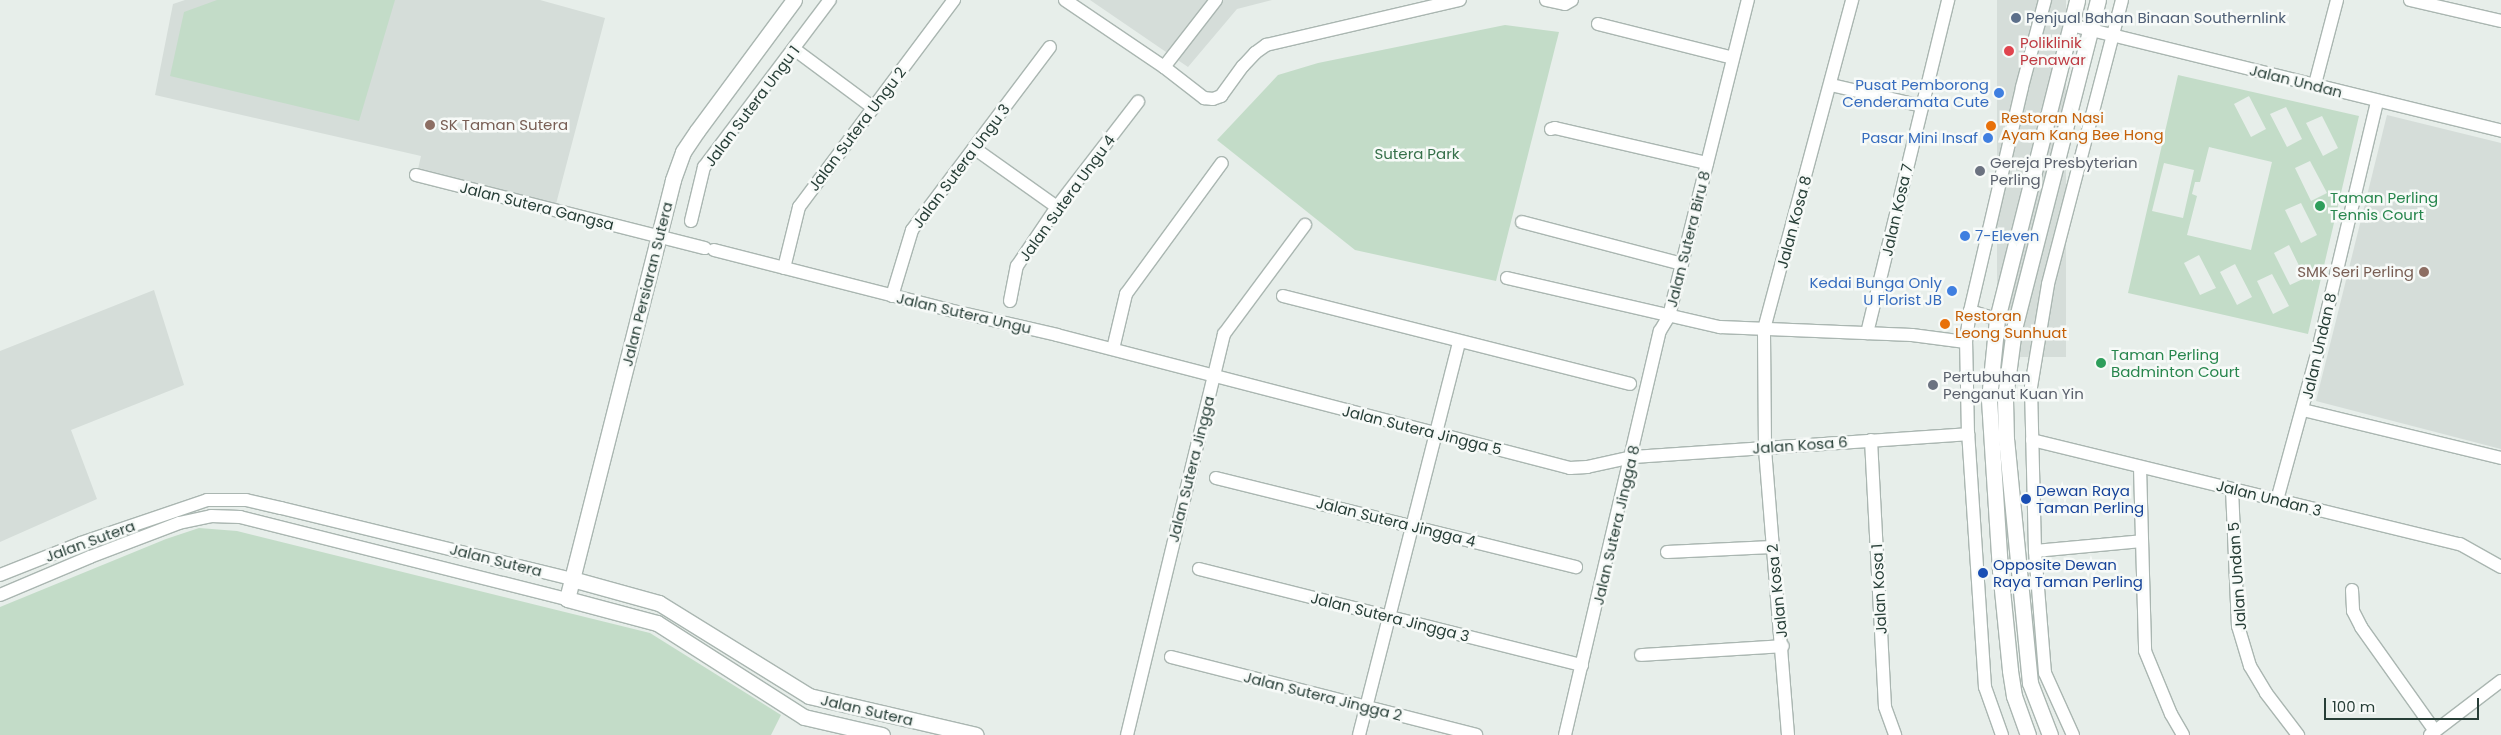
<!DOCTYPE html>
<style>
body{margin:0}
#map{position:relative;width:2501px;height:735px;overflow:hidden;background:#e7eeea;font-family:Poppins,sans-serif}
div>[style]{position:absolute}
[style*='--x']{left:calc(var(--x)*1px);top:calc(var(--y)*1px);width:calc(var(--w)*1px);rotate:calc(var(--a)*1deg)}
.built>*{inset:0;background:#d5ddd9;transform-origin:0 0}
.green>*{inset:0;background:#c3dcc8}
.roads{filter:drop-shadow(1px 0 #aab6b1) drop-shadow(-1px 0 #aab6b1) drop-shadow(0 1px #aab6b1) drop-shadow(0 -1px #aab6b1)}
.street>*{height:12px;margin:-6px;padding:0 6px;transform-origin:6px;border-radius:6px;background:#fff}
.secondary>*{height:15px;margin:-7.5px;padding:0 7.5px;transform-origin:7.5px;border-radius:7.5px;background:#fff}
.dots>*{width:14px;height:14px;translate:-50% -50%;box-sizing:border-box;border:2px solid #f7faf8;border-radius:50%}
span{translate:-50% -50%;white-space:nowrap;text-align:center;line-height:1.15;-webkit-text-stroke:5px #f7faf8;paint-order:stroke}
.service-label{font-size:15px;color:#4e5e75}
.left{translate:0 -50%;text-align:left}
.health-label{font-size:15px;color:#be3a42}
.street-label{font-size:15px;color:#273e37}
.shop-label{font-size:15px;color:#366cbe}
.right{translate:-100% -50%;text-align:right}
.food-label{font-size:15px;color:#c56008}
.education-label{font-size:15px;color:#785e54}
.park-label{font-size:15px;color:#36704a}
.worship-label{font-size:15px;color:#5b616d}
.leisure-label{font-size:15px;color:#27864d}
.transit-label{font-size:15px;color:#164399}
.scale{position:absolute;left:2324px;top:698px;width:155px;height:22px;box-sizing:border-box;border:2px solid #273e37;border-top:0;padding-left:6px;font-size:15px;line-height:18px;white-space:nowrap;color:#273e37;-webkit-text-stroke:4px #f7faf8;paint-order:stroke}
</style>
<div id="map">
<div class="built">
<div style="clip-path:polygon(185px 0,540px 0,605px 18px,556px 204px,418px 169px,421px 156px,155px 95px,173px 4px)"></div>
<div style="clip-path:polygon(1090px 0,1272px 0,1237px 9px,1188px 67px)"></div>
<div style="left:1997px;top:0;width:69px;height:357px"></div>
<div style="clip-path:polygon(2387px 115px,2501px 143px,2501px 449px,2316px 401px)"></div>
<div style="clip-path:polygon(154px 290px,184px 385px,71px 430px,97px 499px,0 542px,0 351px)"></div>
</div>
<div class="green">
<div style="clip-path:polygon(217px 0,395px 0,359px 121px,170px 76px,184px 12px)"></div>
<div style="clip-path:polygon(1505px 25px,1559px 32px,1496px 281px,1355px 250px,1217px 140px,1278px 75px,1318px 63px)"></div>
<div style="clip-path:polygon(evenodd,2178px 75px,2359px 116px,2308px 334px,2128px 293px,2178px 75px,2249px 96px,2266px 129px,2251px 137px,2234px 104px,2249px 96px,2178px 75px,2286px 107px,2302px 139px,2287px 147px,2270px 114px,2286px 107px,2178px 75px,2322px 116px,2338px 148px,2323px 156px,2306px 123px,2322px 116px,2178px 75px,2209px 147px,2272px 162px,2251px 250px,2187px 235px,2197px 196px,2192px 194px,2195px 182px,2200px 182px,2209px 147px,2178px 75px,2310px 161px,2327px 193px,2311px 201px,2295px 168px,2310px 161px,2178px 75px,2164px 163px,2194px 170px,2183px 218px,2152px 211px,2164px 163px,2178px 75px,2301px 203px,2317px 235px,2301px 243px,2285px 210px,2301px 203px,2178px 75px,2289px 245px,2305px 278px,2290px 285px,2274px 253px,2289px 245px,2178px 75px,2199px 255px,2216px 288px,2200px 295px,2184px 263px,2199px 255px,2178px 75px,2235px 264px,2252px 297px,2237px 305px,2220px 272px,2235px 264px,2178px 75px,2272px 274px,2289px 306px,2273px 314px,2257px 281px,2272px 274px)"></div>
<div style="clip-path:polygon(199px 528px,237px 531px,650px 633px,781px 715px,771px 735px,0 735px,0 607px,166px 539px)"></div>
</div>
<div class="roads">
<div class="street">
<div style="--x:1065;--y:0;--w:120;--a:34.1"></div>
<div style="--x:1164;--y:67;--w:51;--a:37.8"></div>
<div style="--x:1204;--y:98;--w:9;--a:6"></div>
<div style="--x:1213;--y:99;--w:9;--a:-21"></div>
<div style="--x:1221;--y:96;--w:37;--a:-54"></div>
<div style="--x:1243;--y:66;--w:18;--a:-47"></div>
<div style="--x:1255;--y:53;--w:14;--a:-36"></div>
<div style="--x:1266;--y:45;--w:199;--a:-13.1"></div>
<div style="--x:1546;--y:0;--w:19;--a:12"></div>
<div style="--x:1565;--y:4;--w:8;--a:-30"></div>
<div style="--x:2410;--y:0;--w:93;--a:13"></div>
<div style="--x:1598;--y:24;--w:139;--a:14.1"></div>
<div style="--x:2071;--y:25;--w:443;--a:13.8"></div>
<div style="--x:794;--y:49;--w:97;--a:36.6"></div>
<div style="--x:1164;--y:67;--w:85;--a:-52.2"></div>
<div style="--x:2315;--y:84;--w:87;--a:-75.3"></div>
<div style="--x:1831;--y:85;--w:93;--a:13"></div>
<div style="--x:1551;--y:129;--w:4;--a:-14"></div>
<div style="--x:1555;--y:128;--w:156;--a:13"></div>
<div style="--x:974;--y:148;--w:102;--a:35.4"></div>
<div style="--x:416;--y:175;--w:298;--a:14.2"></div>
<div style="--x:691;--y:221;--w:56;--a:-76.5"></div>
<div style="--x:704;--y:167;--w:209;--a:-53"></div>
<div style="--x:1522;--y:222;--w:165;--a:14.7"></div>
<div style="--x:714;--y:250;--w:243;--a:14.3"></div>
<div style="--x:949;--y:310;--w:111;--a:13"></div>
<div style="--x:1057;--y:335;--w:530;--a:14.53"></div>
<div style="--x:1570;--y:468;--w:17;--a:-3"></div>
<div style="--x:1587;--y:467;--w:46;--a:-12.5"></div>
<div style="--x:1632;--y:457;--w:337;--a:-3.9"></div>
<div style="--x:784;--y:268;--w:63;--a:-76.2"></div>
<div style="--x:799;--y:207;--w:259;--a:-53.2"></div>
<div style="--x:1507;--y:278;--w:219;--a:13"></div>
<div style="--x:1720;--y:327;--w:192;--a:2.4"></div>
<div style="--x:1912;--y:335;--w:54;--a:7.4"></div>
<div style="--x:892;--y:296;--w:69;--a:-73.1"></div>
<div style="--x:912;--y:230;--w:229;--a:-53"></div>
<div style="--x:1283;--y:296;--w:358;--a:14.2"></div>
<div style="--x:1010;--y:301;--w:36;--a:-79"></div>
<div style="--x:1017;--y:266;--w:71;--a:-55.9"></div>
<div style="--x:1057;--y:207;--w:133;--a:-52.4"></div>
<div style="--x:1970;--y:311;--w:28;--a:17"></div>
<div style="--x:1867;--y:333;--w:343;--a:-76.3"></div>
<div style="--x:1113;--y:349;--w:57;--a:-76.7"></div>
<div style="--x:1126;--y:294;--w:162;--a:-53.8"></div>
<div style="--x:2303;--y:410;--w:204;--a:13.6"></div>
<div style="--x:1871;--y:440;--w:267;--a:87"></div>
<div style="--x:1885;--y:707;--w:30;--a:70"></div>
<div style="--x:2032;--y:440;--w:440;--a:13.7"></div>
<div style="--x:2460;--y:544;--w:47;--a:29.3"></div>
<div style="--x:2140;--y:467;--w:184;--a:88.4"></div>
<div style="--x:2145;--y:651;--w:68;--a:67.6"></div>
<div style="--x:2171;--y:714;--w:24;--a:60"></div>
<div style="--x:1216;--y:478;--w:371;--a:13.9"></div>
<div style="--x:2232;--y:489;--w:137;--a:87.5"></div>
<div style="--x:2238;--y:626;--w:42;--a:73.3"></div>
<div style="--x:2250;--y:666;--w:31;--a:59"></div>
<div style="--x:2266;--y:693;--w:53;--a:52.7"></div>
<div style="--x:2277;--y:500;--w:151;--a:-74.7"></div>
<div style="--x:2317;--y:354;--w:259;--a:-76.6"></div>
<div style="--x:2035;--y:551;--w:107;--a:-5.3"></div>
<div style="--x:1667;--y:552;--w:105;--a:-2.7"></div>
<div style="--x:1199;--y:569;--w:395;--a:14.1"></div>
<div style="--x:0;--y:575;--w:87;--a:-21.6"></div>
<div style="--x:81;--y:543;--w:133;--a:-18.8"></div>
<div style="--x:207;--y:500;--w:39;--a:0"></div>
<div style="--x:246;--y:500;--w:36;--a:13"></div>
<div style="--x:281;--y:508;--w:300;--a:13.7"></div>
<div style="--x:2352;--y:590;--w:21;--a:87"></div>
<div style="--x:2353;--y:611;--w:18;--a:63"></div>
<div style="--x:2361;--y:627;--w:128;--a:54.6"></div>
<div style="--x:0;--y:595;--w:98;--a:-22.9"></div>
<div style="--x:90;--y:557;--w:95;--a:-20.9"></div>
<div style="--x:179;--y:523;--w:33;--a:-12"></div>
<div style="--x:211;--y:516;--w:29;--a:2"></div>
<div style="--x:240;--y:517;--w:337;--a:14.1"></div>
<div style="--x:1641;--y:655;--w:142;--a:-3.6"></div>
<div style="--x:1171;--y:657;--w:315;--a:14.3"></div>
<div style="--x:1127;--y:735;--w:413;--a:-76.4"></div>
<div style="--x:1224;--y:334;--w:136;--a:-53.4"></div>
<div style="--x:1359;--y:735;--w:406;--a:-75.7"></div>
<div style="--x:1565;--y:735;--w:415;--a:-76.8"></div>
<div style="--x:1660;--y:331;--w:17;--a:-59"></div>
<div style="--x:1669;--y:316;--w:326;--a:-76"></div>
<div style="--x:1788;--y:735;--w:288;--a:-94.6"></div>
<div style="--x:1765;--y:448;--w:119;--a:-90.5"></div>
<div style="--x:1764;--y:329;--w:341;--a:-75"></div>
<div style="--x:2002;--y:735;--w:51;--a:-109.5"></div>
<div style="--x:1985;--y:687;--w:254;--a:-93.8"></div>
<div style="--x:1968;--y:434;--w:92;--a:-91.2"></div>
<div style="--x:1966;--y:342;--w:31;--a:-83"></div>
<div style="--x:1970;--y:311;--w:230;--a:-76.9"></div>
<div style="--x:2022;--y:87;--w:90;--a:-75.2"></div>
<div style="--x:2073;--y:735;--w:68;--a:-114.3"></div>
<div style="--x:2045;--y:673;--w:122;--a:-94.7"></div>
<div style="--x:2035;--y:551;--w:164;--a:-91.4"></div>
<div style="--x:2031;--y:387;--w:104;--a:-80.6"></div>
<div style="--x:2048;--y:284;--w:293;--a:-75.4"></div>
<div style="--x:2430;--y:735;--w:89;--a:-37.3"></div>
</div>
<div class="secondary">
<div style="--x:794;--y:0;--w:163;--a:126.5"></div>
<div style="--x:697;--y:131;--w:25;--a:124"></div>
<div style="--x:683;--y:152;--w:30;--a:110"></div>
<div style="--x:673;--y:180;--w:432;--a:104.2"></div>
<div style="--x:567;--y:599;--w:93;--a:14.9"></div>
<div style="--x:657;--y:623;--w:174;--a:32.6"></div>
<div style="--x:804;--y:717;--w:80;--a:13"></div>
<div style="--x:572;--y:579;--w:90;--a:15.4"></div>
<div style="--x:659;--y:603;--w:176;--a:31.8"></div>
<div style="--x:809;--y:696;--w:171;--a:13.1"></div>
<div style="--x:2028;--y:735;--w:41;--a:-109.7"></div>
<div style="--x:2014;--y:696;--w:26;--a:-99"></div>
<div style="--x:2010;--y:670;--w:100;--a:-95.7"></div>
<div style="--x:2000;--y:570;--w:171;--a:-93.7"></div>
<div style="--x:1989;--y:399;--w:80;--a:-84.3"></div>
<div style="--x:1997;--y:319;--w:329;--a:-75.9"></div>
<div style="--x:2050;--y:735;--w:56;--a:-111"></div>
<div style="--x:2030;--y:683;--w:244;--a:-95.6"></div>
<div style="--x:2006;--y:440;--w:42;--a:-91.4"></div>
<div style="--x:2005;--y:398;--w:70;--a:-82.6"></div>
<div style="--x:2014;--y:329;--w:340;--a:-75.7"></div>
</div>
</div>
<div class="dots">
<div style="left:2016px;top:18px;background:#5c6f8a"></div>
<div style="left:2009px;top:51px;background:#e0444e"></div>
<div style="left:1999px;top:93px;background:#3f7fe0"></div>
<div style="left:430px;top:125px;background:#8d6e63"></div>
<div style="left:1991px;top:126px;background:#e8710a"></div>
<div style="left:1988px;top:138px;background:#3f7fe0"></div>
<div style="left:1980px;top:171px;background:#6b7280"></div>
<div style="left:2320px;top:206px;background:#2e9e5b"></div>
<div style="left:1965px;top:236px;background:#3f7fe0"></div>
<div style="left:2424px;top:272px;background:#8d6e63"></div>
<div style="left:1952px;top:291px;background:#3f7fe0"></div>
<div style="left:1945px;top:324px;background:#e8710a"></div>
<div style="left:2101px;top:363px;background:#2e9e5b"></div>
<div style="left:1933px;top:385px;background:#6b7280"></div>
<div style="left:2026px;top:499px;background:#1a4fb4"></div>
<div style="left:1983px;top:573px;background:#1a4fb4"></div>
</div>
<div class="service-label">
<span class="left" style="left:2026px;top:18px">Penjual Bahan Binaan Southernlink</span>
</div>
<div class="health-label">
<span class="left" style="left:2020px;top:51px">Poliklinik<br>Penawar</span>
</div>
<div class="street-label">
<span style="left:2296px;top:81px;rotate:14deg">Jalan Undan</span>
<span style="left:752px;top:106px;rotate:-53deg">Jalan Sutera Ungu 1</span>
<span style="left:857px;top:129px;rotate:-53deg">Jalan Sutera Ungu 2</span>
<span style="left:961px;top:166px;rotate:-53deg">Jalan Sutera Ungu 3</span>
<span style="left:1067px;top:198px;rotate:-54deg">Jalan Sutera Ungu 4</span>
<span style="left:537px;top:206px;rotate:14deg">Jalan Sutera Gangsa</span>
<span style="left:1897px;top:210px;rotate:-77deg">Jalan Kosa 7</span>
<span style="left:1794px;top:222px;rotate:-75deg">Jalan Kosa 8</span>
<span style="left:1688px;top:239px;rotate:-76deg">Jalan Sutera Biru 8</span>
<span style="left:647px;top:284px;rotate:-76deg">Jalan Persiaran Sutera</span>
<span style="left:964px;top:313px;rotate:13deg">Jalan Sutera Ungu</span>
<span style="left:2319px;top:346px;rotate:-77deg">Jalan Undan 8</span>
<span style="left:1422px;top:430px;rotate:14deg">Jalan Sutera Jingga 5</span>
<span style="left:1800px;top:445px;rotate:-4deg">Jalan Kosa 6</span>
<span style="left:1191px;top:469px;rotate:-76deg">Jalan Sutera Jingga</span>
<span style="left:2269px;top:498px;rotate:14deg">Jalan Undan 3</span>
<span style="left:1396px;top:522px;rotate:14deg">Jalan Sutera Jingga 4</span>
<span style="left:1616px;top:525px;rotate:-77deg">Jalan Sutera Jingga 8</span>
<span style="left:90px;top:541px;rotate:-20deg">Jalan Sutera</span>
<span style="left:496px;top:560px;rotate:14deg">Jalan Sutera</span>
<span style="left:2237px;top:576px;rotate:-94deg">Jalan Undan 5</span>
<span style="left:1879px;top:589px;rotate:-93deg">Jalan Kosa 1</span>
<span style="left:1777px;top:591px;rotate:-96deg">Jalan Kosa 2</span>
<span style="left:1390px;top:617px;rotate:14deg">Jalan Sutera Jingga 3</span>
<span style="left:1323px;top:696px;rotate:14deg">Jalan Sutera Jingga 2</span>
<span style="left:867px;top:710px;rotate:13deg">Jalan Sutera</span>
</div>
<div class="shop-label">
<span class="right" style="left:1989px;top:93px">Pusat Pemborong<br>Cenderamata Cute</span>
<span class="right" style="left:1978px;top:138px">Pasar Mini Insaf</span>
<span class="left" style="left:1975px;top:236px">7-Eleven</span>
<span class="right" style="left:1942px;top:291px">Kedai Bunga Only<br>U Florist JB</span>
</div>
<div class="food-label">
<span class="left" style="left:2001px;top:126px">Restoran Nasi<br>Ayam Kang Bee Hong</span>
<span class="left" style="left:1955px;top:324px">Restoran<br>Leong Sunhuat</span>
</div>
<div class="education-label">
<span class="left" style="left:440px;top:125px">SK Taman Sutera</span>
<span class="right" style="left:2414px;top:272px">SMK Seri Perling</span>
</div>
<div class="park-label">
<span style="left:1417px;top:154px">Sutera Park</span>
</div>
<div class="worship-label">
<span class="left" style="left:1990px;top:171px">Gereja Presbyterian<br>Perling</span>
<span class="left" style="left:1943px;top:385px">Pertubuhan<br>Penganut Kuan Yin</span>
</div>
<div class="leisure-label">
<span class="left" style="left:2330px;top:206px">Taman Perling<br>Tennis Court</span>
<span class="left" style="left:2111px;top:363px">Taman Perling<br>Badminton Court</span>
</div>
<div class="transit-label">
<span class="left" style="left:2036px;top:499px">Dewan Raya<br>Taman Perling</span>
<span class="left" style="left:1993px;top:573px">Opposite Dewan<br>Raya Taman Perling</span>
</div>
<div class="scale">100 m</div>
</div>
